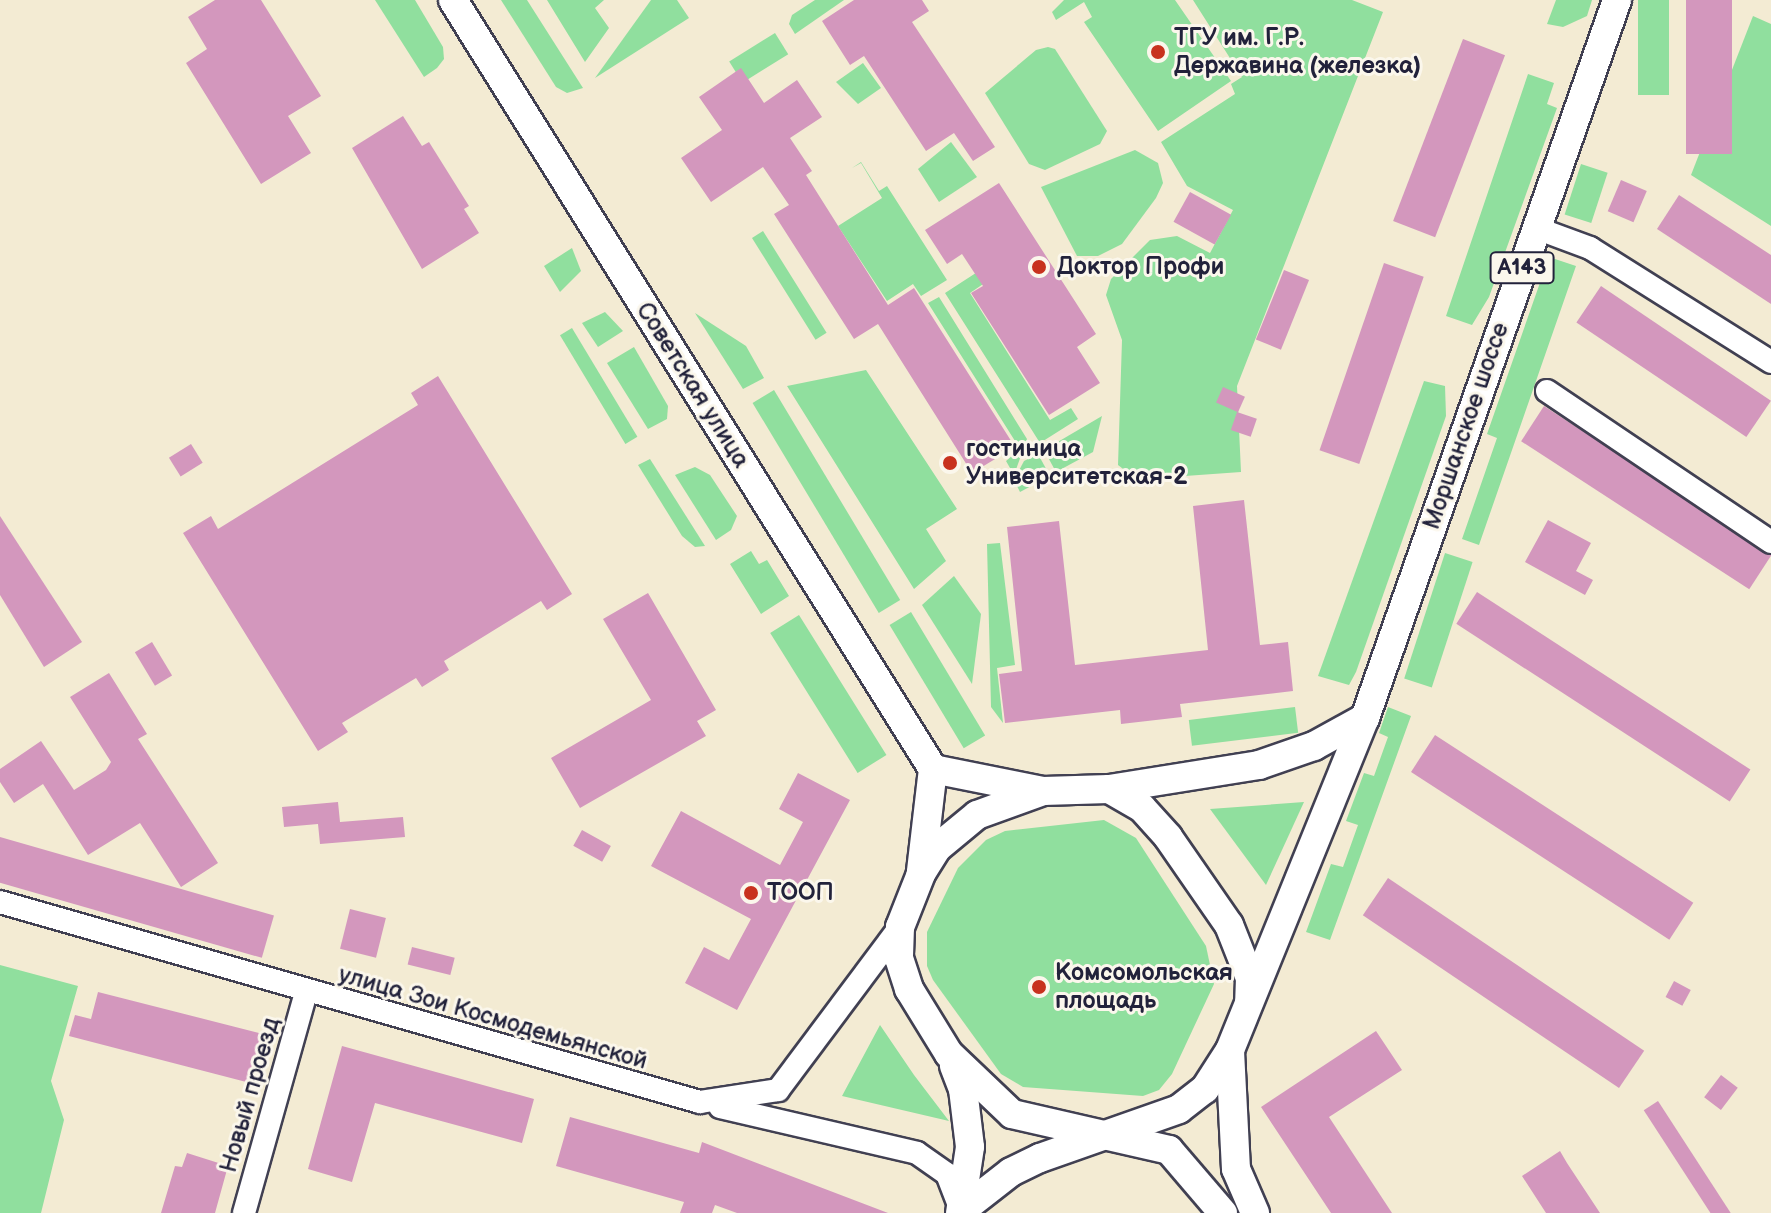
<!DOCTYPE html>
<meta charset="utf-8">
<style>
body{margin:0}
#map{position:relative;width:1771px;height:1213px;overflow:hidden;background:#f3ebd3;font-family:"Balsamiq Sans",sans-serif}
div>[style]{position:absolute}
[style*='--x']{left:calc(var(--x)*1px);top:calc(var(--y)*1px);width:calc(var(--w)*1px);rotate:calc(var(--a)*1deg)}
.green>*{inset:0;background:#90df9e;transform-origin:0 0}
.building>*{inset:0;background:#d397bd;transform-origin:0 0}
.roads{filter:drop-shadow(2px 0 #414052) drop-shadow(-2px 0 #414052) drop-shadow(0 2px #414052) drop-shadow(0 -2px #414052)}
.minor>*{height:22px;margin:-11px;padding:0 11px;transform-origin:11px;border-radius:11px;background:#fff}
.major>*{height:28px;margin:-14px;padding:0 14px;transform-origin:14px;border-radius:14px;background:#fff}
.dots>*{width:22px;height:22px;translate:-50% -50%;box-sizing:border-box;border:4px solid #fbf7ec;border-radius:50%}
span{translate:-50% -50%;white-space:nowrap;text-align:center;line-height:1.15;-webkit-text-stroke:6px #fbf7ec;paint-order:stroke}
.shield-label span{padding:2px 6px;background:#fbf7ec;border:2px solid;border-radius:6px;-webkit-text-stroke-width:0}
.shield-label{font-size:22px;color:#22223b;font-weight:700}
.poi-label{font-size:24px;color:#22223b;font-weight:700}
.left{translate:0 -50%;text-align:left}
.street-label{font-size:24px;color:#22223b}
</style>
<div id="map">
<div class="green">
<div style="clip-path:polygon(375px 0,415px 0,443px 47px,444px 59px,437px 68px,424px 77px)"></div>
<div style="clip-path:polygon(501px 0,527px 0,583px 88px,567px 93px,556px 87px)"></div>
<div style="clip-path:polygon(547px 0,604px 0,595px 8px,609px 28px,585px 62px)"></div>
<div style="clip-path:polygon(651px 0,677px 0,689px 18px,595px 78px)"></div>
<div style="clip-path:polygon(815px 0,844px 0,795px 34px,789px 24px,792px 15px)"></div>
<div style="clip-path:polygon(1064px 0,1175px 0,1231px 81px,1158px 131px,1084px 22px,1092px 17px,1084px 2px,1056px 20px,1052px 12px)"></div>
<div style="clip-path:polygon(1193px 0,1352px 0,1383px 12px,1237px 386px,1241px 472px,1157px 478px,1131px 475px,1118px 465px,1122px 340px,1106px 295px,1111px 279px,1150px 240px,1177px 236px,1210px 253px,1233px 210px,1187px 186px,1161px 142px,1235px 94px,1231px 84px,1242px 77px)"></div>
<div style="clip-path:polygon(1556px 0,1592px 0,1587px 16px,1563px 27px,1547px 24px)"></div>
<div style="left:1638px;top:0;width:31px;height:95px"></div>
<div style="clip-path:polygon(1753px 16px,1771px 24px,1771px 226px,1691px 175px)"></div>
<div style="left:775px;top:33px;width:25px;height:54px;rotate:58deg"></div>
<div style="clip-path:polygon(1048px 47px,1055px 49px,1107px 131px,1100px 144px,1045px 170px,1029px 164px,985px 93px,1036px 50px)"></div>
<div style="clip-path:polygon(863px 63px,881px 88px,858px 104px,836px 82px)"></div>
<div style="clip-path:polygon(1528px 74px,1554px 83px,1547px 104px,1557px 108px,1489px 297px,1472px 325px,1446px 316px)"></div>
<div style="clip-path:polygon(951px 142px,977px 177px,939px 202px,918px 169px)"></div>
<div style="clip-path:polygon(1135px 150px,1158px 163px,1163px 183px,1156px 198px,1122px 244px,1098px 256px,1077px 256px,1041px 187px)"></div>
<div style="clip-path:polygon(861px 162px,879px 191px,887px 186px,947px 280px,921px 296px,913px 284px,887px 301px,838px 226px,882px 198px,861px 163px,852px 168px)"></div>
<div style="left:1581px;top:164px;width:28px;height:53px;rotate:18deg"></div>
<div style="left:763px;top:231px;width:120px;height:13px;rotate:58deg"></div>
<div style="clip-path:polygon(572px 248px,581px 271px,560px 292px,544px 266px)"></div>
<div style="clip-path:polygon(1549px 257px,1576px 266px,1479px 545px,1462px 539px,1497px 438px,1487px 434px)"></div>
<div style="clip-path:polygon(982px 269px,989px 280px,970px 293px,1050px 420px,1071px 408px,1078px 419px,1040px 443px,945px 293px)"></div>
<div style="clip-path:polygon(939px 297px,1027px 439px,1014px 475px,1006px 461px,1020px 449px,928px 303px)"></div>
<div style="clip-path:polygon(605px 312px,623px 331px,598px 347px,582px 323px)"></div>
<div style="clip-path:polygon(695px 313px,746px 346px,764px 378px,743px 389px)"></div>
<div style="left:572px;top:328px;width:127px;height:14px;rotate:59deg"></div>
<div style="clip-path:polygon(634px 347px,668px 406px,667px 419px,648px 429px,607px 363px)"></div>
<div style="clip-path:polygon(866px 370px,957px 509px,926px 529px,946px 561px,914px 589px,787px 386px)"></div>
<div style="clip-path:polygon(1424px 381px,1445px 386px,1446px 416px,1356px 672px,1349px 685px,1318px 676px)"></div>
<div style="left:774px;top:390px;width:245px;height:25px;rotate:59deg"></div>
<div style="clip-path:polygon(1102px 416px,1093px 452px,1056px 472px,1044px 450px)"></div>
<div style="clip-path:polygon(1038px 454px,1050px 476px,1020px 492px,1014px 480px,1024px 461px)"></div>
<div style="clip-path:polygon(650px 459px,705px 546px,695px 547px,682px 536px,638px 465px)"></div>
<div style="clip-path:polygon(695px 467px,710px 475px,737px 516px,731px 530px,716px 540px,675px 475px)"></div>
<div style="clip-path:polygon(1000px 543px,1015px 665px,997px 668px,1003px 723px,991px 707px,987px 544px)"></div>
<div style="clip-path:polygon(751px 551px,759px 564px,767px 560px,789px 596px,761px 614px,730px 564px)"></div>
<div style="left:1445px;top:553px;width:29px;height:132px;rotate:18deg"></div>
<div style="clip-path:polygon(954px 576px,981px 614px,972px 684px,922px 605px)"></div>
<div style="left:911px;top:612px;width:144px;height:25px;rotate:59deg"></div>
<div style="left:799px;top:615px;width:165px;height:34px;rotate:58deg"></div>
<div style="left:1295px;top:707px;width:26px;height:107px;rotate:83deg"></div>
<div style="clip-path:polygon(1388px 707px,1411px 716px,1330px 940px,1306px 932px,1331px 864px,1343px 867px,1358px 825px,1346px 821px,1364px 773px,1374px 776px,1388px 737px,1379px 733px)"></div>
<div style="clip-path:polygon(1304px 802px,1266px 885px,1210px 809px)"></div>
<div style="clip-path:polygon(1104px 820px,1136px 838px,1206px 946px,1214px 984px,1172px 1074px,1159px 1090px,1143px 1096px,1023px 1087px,1001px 1074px,933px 980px,927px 966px,927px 932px,958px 868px,986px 840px,1005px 831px)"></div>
<div style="clip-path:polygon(0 965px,78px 986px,51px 1081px,64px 1120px,41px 1213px,0 1213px)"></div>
<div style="clip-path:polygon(880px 1025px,914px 1075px,949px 1121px,842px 1096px)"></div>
</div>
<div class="building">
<div style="clip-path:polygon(215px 0,261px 0,321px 96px,288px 116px,311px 153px,261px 184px,186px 63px,207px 49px,188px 17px)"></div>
<div style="clip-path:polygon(854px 0,922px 0,929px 11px,912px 22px,995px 147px,973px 161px,954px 133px,926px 151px,864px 56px,850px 65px,822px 21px)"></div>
<div style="left:1686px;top:0;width:46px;height:154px"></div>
<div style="left:1463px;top:39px;width:45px;height:195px;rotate:21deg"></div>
<div style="clip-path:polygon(741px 68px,764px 103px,797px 80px,822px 117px,790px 138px,812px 171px,806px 175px,888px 305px,914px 288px,1015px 447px,972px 473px,878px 324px,854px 339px,774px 214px,789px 205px,763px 167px,711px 202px,681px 158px,722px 130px,699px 97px)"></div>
<div style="clip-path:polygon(403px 116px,422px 146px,429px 142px,469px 206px,464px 209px,479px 233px,422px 269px,352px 148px)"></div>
<div style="left:1621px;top:180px;width:28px;height:34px;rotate:23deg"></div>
<div style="clip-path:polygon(999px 183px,1096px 334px,1077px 347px,1100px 383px,1049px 415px,971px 293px,983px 286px,962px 254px,947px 264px,925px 230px)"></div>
<div style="left:1190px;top:192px;width:47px;height:34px;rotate:29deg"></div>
<div style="clip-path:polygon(1679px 195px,1771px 255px,1771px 304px,1657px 229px)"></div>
<div style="left:1384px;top:263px;width:42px;height:198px;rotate:19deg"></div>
<div style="left:1284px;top:270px;width:27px;height:75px;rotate:22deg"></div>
<div style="left:1601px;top:286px;width:205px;height:44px;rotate:34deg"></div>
<div style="clip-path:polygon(438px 376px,572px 594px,547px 610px,541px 601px,444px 661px,449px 670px,422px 687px,416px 678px,342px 723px,348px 732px,318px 751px,183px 533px,211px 516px,218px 529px,418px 405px,411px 393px)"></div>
<div style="left:1223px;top:387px;width:24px;height:17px;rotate:24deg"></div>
<div style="left:1544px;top:406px;width:272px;height:42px;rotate:33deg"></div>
<div style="left:1237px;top:412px;width:21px;height:19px;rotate:19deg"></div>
<div style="left:191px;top:444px;width:22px;height:26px;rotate:58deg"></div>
<div style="clip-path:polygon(1244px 500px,1260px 645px,1288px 642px,1293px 691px,1180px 704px,1182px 717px,1121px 724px,1120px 710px,1005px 723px,999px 674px,1022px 671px,1007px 527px,1059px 521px,1075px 665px,1208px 650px,1193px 506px)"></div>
<div style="clip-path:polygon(0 516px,82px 642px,44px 667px,0 595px)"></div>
<div style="clip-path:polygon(1548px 520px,1591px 543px,1576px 571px,1593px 580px,1585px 595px,1525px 562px)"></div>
<div style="left:1477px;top:592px;width:326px;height:38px;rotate:33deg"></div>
<div style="clip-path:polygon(648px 593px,716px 710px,697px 721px,706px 736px,580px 808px,551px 758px,651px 700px,603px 619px)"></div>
<div style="left:152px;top:642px;width:39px;height:20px;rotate:59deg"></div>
<div style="clip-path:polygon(109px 673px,147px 734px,138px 739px,218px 863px,181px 887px,140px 823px,88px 855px,43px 784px,14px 803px,0 782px,0 769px,41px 741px,74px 790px,106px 770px,111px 762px,70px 697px)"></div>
<div style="left:1435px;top:735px;width:308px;height:44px;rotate:33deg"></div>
<div style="clip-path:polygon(798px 773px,850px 800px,737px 1010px,685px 983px,704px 947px,729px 960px,751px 919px,651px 866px,681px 811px,780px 865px,803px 822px,779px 809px)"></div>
<div style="clip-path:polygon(338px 802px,340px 822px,403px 817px,405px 837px,320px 844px,318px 824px,284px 827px,282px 807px)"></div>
<div style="left:582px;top:830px;width:33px;height:18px;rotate:29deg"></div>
<div style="left:0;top:837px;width:285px;height:44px;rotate:16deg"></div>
<div style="left:1388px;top:878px;width:309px;height:45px;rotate:34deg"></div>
<div style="left:350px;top:909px;width:37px;height:41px;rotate:14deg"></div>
<div style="left:412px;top:947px;width:44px;height:18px;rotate:14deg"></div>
<div style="left:1674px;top:981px;width:19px;height:18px;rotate:28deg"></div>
<div style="clip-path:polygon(98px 992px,267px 1035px,254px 1084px,69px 1036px,75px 1015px,91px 1019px)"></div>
<div style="clip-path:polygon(1376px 1031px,1402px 1070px,1329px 1117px,1392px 1213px,1331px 1213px,1261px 1107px)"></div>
<div style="clip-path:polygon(342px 1046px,534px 1099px,522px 1143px,375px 1103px,352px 1182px,308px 1169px)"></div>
<div style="left:1721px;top:1075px;width:21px;height:28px;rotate:37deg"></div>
<div style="left:1658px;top:1101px;width:134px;height:17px;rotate:57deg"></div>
<div style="clip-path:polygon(570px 1117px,699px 1153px,702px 1142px,888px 1213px,737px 1213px,715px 1205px,712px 1213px,680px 1213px,684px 1202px,556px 1166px)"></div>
<div style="clip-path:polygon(1560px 1151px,1567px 1163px,1600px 1213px,1546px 1213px,1522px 1176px)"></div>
<div style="clip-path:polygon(187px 1153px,228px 1166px,215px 1213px,161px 1213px,175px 1166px,182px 1167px)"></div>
</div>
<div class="roads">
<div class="minor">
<div style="--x:1536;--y:228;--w:58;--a:20.3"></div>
<div style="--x:1590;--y:248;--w:214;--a:32.2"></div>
<div style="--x:1547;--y:391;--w:270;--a:34"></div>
<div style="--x:0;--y:902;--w:728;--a:15.95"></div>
<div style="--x:700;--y:1102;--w:79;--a:-8.7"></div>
<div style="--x:778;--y:1090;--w:204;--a:-53.2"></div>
<div style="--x:720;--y:1107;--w:202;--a:13.1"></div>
<div style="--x:917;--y:1153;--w:37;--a:35"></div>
<div style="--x:947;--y:1174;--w:39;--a:69"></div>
<div style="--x:244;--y:1213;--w:230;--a:-74.3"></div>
</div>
<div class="major">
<div style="--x:453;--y:0;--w:907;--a:58.03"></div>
<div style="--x:933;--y:769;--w:112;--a:11.3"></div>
<div style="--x:1043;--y:791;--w:66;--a:-1.7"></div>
<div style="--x:1109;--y:789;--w:152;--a:-9.1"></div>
<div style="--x:1259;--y:765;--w:58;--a:-19.1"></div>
<div style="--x:1314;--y:746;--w:58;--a:-28.8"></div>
<div style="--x:1109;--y:789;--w:38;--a:30"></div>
<div style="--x:1142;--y:808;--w:39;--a:48"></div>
<div style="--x:1168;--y:837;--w:107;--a:55.3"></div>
<div style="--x:1229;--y:925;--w:57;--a:68.4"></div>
<div style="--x:1250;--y:978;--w:23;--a:92"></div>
<div style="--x:1043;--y:791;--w:70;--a:160"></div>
<div style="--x:977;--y:815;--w:52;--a:140.5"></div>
<div style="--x:937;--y:848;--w:31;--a:122"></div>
<div style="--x:921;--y:874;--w:57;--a:111.6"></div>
<div style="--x:900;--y:927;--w:31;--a:92"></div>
<div style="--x:899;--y:958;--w:33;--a:72"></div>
<div style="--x:909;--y:989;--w:76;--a:58.4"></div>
<div style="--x:949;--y:1054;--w:87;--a:43.6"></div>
<div style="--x:1012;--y:1114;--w:161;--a:12.9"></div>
<div style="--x:1169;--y:1150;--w:83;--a:49.4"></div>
<div style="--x:921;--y:871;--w:103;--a:-83.3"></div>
<div style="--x:1230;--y:1051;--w:118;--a:87.1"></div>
<div style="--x:1236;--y:1169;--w:48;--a:66.6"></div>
<div style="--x:954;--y:1066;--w:25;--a:69"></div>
<div style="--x:963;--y:1089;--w:58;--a:83.1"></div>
<div style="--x:970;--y:1147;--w:67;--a:98.6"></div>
<div style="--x:961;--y:1211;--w:63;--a:-38"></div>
<div style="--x:1011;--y:1172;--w:32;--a:-26"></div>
<div style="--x:1040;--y:1158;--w:147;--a:-19.4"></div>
<div style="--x:1179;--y:1109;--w:33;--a:-38"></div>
<div style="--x:1205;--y:1089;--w:46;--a:-57.3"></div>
<div style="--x:1230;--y:1050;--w:358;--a:-67.9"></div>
<div style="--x:1365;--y:718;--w:761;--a:-70.66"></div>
</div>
</div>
<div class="dots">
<div style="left:1158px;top:52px;background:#c8321e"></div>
<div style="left:1039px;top:267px;background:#c8321e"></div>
<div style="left:950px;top:463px;background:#c8321e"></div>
<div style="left:751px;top:893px;background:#c8321e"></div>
<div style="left:1039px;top:987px;background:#c8321e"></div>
</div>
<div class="shield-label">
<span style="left:1522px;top:268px">А143</span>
</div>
<div class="poi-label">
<span class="left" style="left:1174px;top:52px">ТГУ им. Г.Р.<br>Державина (железка)</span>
<span class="left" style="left:1057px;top:267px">Доктор Профи</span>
<span class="left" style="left:966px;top:463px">гостиница<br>Университетская-2</span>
<span class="left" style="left:767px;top:893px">ТООП</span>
<span class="left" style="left:1055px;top:987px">Комсомольская<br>площадь</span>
</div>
<div class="street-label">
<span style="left:693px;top:385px;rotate:58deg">Советская улица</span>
<span style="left:1466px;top:426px;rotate:-71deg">Моршанское шоссе</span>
<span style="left:493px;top:1018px;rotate:16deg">улица Зои Космодемьянской</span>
<span style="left:250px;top:1095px;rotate:-74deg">Новый проезд</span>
</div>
</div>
